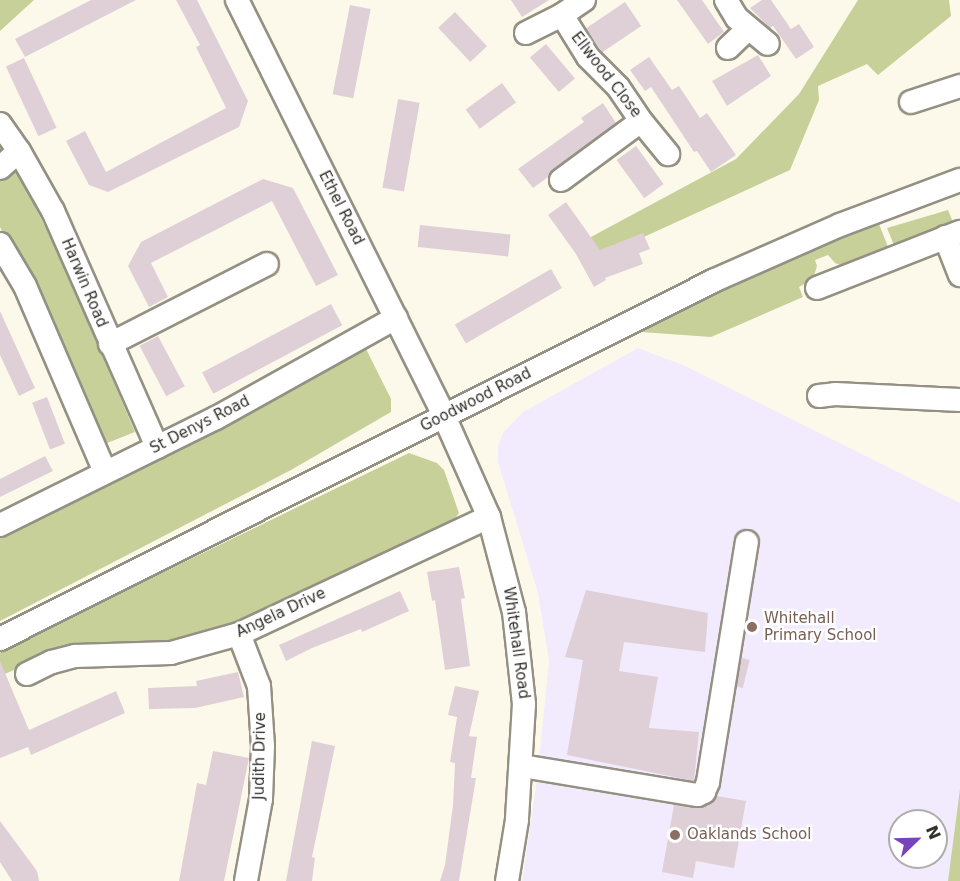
<!DOCTYPE html>
<style>
body{margin:0}
#map{position:relative;width:960px;height:881px;overflow:hidden;background:#fdf9ea;font-family:"DejaVu Sans",sans-serif}
div>[style]{position:absolute}
[style*='--x']{left:calc(var(--x)*1px);top:calc(var(--y)*1px);width:calc(var(--w)*1px);rotate:calc(var(--a)*1deg)}
.education>*{inset:0;background:#f1ebfd}
.green>*{inset:0;background:#c7d098}
.building>*{inset:0;background:#dfd0d8;transform-origin:0 0}
.roads{filter:drop-shadow(2px 0 #949083) drop-shadow(-2px 0 #949083) drop-shadow(0 2px #949083) drop-shadow(0 -2px #949083)}
.minor>*{height:22px;margin:-11px;padding:0 11px;transform-origin:11px;border-radius:11px;background:#fff}
.dots>*{width:16px;height:16px;translate:-50% -50%;box-sizing:border-box;border:3px solid #fff;border-radius:50%}
span{translate:-50% -50%;white-space:nowrap;text-align:center;line-height:1.15;-webkit-text-stroke:4.5px #fff;paint-order:stroke}
.street-label{font-size:15px;color:#34322c}
.education-label{font-size:15px;color:#785e54}
.left{translate:0 -50%;text-align:left}
.north{position:absolute;left:888px;top:809px;width:60px;height:60px;box-sizing:border-box;background:#fff;border:2px solid #aeadab;border-radius:50%;rotate:67deg;font-size:16px;font-weight:700;line-height:24px;text-align:center;color:#34322c}
.north::after{content:'';display:block;margin:auto;width:21px;height:27px;background:#7844bb;clip-path:polygon(50% 0,100% 100%,50% 72%,0 100%)}
</style>
<div id="map">
<div class="education">
<div style="clip-path:polygon(evenodd,638px 348px,683px 365px,960px 503px,960px 881px,522px 881px,537px 780px,549px 661px,538px 593px,498px 462px,498px 446px,503px 433px,523px 412px,638px 348px,900px 821px,936px 821px,936px 857px,900px 857px,900px 821px)"></div>
</div>
<div class="green">
<div style="clip-path:polygon(0 0,34px 0,0 31px)"></div>
<div style="clip-path:polygon(858px 0,949px 0,951px 16px,878px 75px,867px 64px,818px 86px,819px 100px,790px 170px,598px 258px,589px 238px,736px 159px,799px 94px)"></div>
<div style="clip-path:polygon(13px 162px,63px 263px,135px 432px,102px 445px,0 227px,0 174px)"></div>
<div style="clip-path:polygon(948px 210px,955px 227px,896px 250px,887px 228px)"></div>
<div style="clip-path:polygon(879px 224px,890px 252px,845px 267px,835px 263px,828px 255px,815px 260px,817px 266px,813px 279px,799px 287px,803px 297px,711px 337px,641px 332px,639px 328px,699px 297px,822px 244px)"></div>
<div style="clip-path:polygon(364px 345px,391px 399px,391px 412px,291px 470px,0 621px,0 534px)"></div>
<div style="clip-path:polygon(409px 453px,437px 463px,444px 470px,459px 513px,447px 530px,236px 625px,192px 640px,54px 653px,0 676px,0 653px,11px 646px)"></div>
<div style="clip-path:polygon(960px 789px,960px 881px,948px 881px)"></div>
</div>
<div class="building">
<div style="clip-path:polygon(91px 0,136px 0,25px 57px,15px 39px)"></div>
<div style="clip-path:polygon(176px 0,197px 0,248px 101px,239px 127px,108px 192px,89px 185px,66px 141px,85px 131px,106px 172px,226px 108px,196px 47px,200px 45px)"></div>
<div style="clip-path:polygon(511px 0,549px 0,522px 17px)"></div>
<div style="clip-path:polygon(677px 0,702px 0,724px 32px,708px 44px)"></div>
<div style="clip-path:polygon(762px 0,771px 0,791px 29px,799px 24px,814px 47px,796px 59px,773px 26px,770px 28px,750px 8px)"></div>
<div style="left:625px;top:2px;width:29px;height:47px;rotate:56deg"></div>
<div style="left:350px;top:5px;width:21px;height:91px;rotate:11deg"></div>
<div style="left:455px;top:12px;width:47px;height:23px;rotate:47deg"></div>
<div style="left:546px;top:44px;width:45px;height:21px;rotate:50deg"></div>
<div style="clip-path:polygon(758px 55px,771px 76px,727px 106px,712px 81px)"></div>
<div style="clip-path:polygon(649px 57px,672px 90px,679px 86px,700px 118px,707px 113px,736px 155px,711px 172px,697px 151px,694px 152px,651px 87px,645px 91px,630px 70px)"></div>
<div style="left:24px;top:58px;width:77px;height:20px;rotate:65deg"></div>
<div style="left:502px;top:83px;width:24px;height:45px;rotate:54deg"></div>
<div style="left:398px;top:99px;width:22px;height:90px;rotate:10deg"></div>
<div style="clip-path:polygon(603px 103px,616px 123px,553px 169px,548px 177px,533px 188px,518px 169px,584px 122px,581px 118px)"></div>
<div style="left:636px;top:146px;width:47px;height:24px;rotate:54deg"></div>
<div style="clip-path:polygon(263px 179px,293px 188px,338px 275px,316px 286px,272px 201px,151px 263px,168px 297px,149px 307px,128px 266px,141px 242px)"></div>
<div style="clip-path:polygon(566px 202px,600px 250px,643px 233px,650px 249px,639px 253px,643px 264px,605px 278px,606px 280px,594px 287px,576px 254px,548px 215px)"></div>
<div style="left:420px;top:225px;width:91px;height:22px;rotate:6deg"></div>
<div style="left:551px;top:269px;width:22px;height:111px;rotate:60deg"></div>
<div style="left:331px;top:304px;width:24px;height:146px;rotate:62deg"></div>
<div style="clip-path:polygon(0 311px,35px 388px,19px 396px,0 355px)"></div>
<div style="left:158px;top:336px;width:57px;height:21px;rotate:62deg"></div>
<div style="left:47px;top:397px;width:50px;height:16px;rotate:69deg"></div>
<div style="clip-path:polygon(45px 456px,53px 471px,0 497px,0 479px)"></div>
<div style="clip-path:polygon(459px 567px,465px 598px,461px 599px,470px 666px,445px 670px,435px 600px,432px 601px,427px 572px)"></div>
<div style="clip-path:polygon(586px 590px,708px 613px,705px 652px,624px 642px,619px 671px,658px 677px,649px 728px,699px 732px,694px 781px,567px 755px,583px 660px,565px 657px)"></div>
<div style="clip-path:polygon(400px 591px,409px 611px,362px 632px,361px 629px,312px 648px,286px 661px,279px 645px)"></div>
<div style="left:742px;top:658px;width:8px;height:29px;rotate:14deg"></div>
<div style="clip-path:polygon(0 661px,29px 730px,116px 691px,125px 713px,31px 755px,28px 747px,0 758px)"></div>
<div style="clip-path:polygon(238px 672px,244px 697px,195px 708px,149px 709px,148px 688px,197px 686px,196px 681px)"></div>
<div style="clip-path:polygon(455px 686px,479px 691px,469px 736px,477px 737px,471px 778px,476px 778px,459px 881px,440px 881px,445px 865px,453px 805px,455px 763px,450px 762px,457px 717px,448px 715px)"></div>
<div style="clip-path:polygon(312px 741px,335px 746px,312px 857px,315px 858px,312px 881px,286px 881px)"></div>
<div style="clip-path:polygon(213px 751px,249px 758px,224px 881px,179px 881px,197px 783px,206px 785px)"></div>
<div style="clip-path:polygon(717px 796px,746px 801px,734px 868px,696px 861px,693px 878px,662px 872px,674px 805px,703px 807px)"></div>
<div style="clip-path:polygon(0 821px,37px 871px,39px 881px,12px 881px,0 862px)"></div>
</div>
<div class="roads">
<div class="minor">
<div style="--x:237;--y:0;--w:465;--a:63.5"></div>
<div style="--x:444;--y:416;--w:111;--a:66"></div>
<div style="--x:489;--y:517;--w:98;--a:75.3"></div>
<div style="--x:514;--y:612;--w:93;--a:83.8"></div>
<div style="--x:524;--y:704;--w:116;--a:93.5"></div>
<div style="--x:517;--y:820;--w:62;--a:99.3"></div>
<div style="--x:584;--y:0;--w:27;--a:146"></div>
<div style="--x:562;--y:15;--w:49;--a:58.2"></div>
<div style="--x:588;--y:57;--w:42;--a:45"></div>
<div style="--x:618;--y:87;--w:41;--a:55.9"></div>
<div style="--x:641;--y:121;--w:43;--a:50.7"></div>
<div style="--x:726;--y:0;--w:21;--a:59"></div>
<div style="--x:737;--y:18;--w:40;--a:40"></div>
<div style="--x:526;--y:33;--w:40;--a:-26.6"></div>
<div style="--x:728;--y:48;--w:28;--a:-44"></div>
<div style="--x:911;--y:102;--w:52;--a:-18.1"></div>
<div style="--x:0;--y:124;--w:33;--a:55"></div>
<div style="--x:19;--y:151;--w:69;--a:60.5"></div>
<div style="--x:53;--y:211;--w:258;--a:66.2"></div>
<div style="--x:0;--y:168;--w:25;--a:-42"></div>
<div style="--x:561;--y:180;--w:99;--a:-36.4"></div>
<div style="--x:945;--y:237;--w:41;--a:68.5"></div>
<div style="--x:0;--y:244;--w:49;--a:59.2"></div>
<div style="--x:25;--y:286;--w:202;--a:66.7"></div>
<div style="--x:817;--y:288;--w:154;--a:-21.4"></div>
<div style="--x:110;--y:344;--w:176;--a:-27"></div>
<div style="--x:819;--y:396;--w:16;--a:-7"></div>
<div style="--x:835;--y:394;--w:125;--a:2.7"></div>
<div style="--x:0;--y:525;--w:241;--a:-26.4"></div>
<div style="--x:216;--y:418;--w:206;--a:-29.1"></div>
<div style="--x:239;--y:634;--w:56;--a:69"></div>
<div style="--x:259;--y:686;--w:60;--a:86.2"></div>
<div style="--x:263;--y:746;--w:53;--a:92.2"></div>
<div style="--x:261;--y:799;--w:83;--a:100.4"></div>
<div style="--x:0;--y:639;--w:798;--a:-26.66"></div>
<div style="--x:713;--y:281;--w:139;--a:-23.8"></div>
<div style="--x:840;--y:225;--w:128;--a:-20.6"></div>
<div style="--x:27;--y:674;--w:28;--a:-26"></div>
<div style="--x:52;--y:662;--w:24;--a:-15"></div>
<div style="--x:75;--y:656;--w:96;--a:-1.8"></div>
<div style="--x:171;--y:653;--w:71;--a:-15.6"></div>
<div style="--x:239;--y:634;--w:276;--a:-25.1"></div>
<div style="--x:522;--y:766;--w:178;--a:9.4"></div>
<div style="--x:698;--y:795;--w:7;--a:-27"></div>
<div style="--x:704;--y:792;--w:11;--a:-68"></div>
<div style="--x:708;--y:782;--w:243;--a:-80.8"></div>
</div>
</div>
<div class="dots">
<div style="left:752px;top:627px;background:#8d6e63"></div>
<div style="left:675px;top:835px;background:#8d6e63"></div>
</div>
<div class="street-label">
<span style="left:606px;top:75px;rotate:52deg">Ellwood Close</span>
<span style="left:341px;top:208px;rotate:63deg">Ethel Road</span>
<span style="left:84px;top:283px;rotate:67deg">Harwin Road</span>
<span style="left:476px;top:400px;rotate:-27deg">Goodwood Road</span>
<span style="left:200px;top:425px;rotate:-27deg">St Denys Road</span>
<span style="left:281px;top:613px;rotate:-25deg">Angela Drive</span>
<span style="left:516px;top:643px;rotate:82deg">Whitehall Road</span>
<span style="left:260px;top:756px;rotate:-89deg">Judith Drive</span>
</div>
<div class="education-label">
<span class="left" style="left:764px;top:627px">Whitehall<br>Primary School</span>
<span class="left" style="left:687px;top:835px">Oaklands School</span>
</div>
<div class="north">N</div>
</div>
